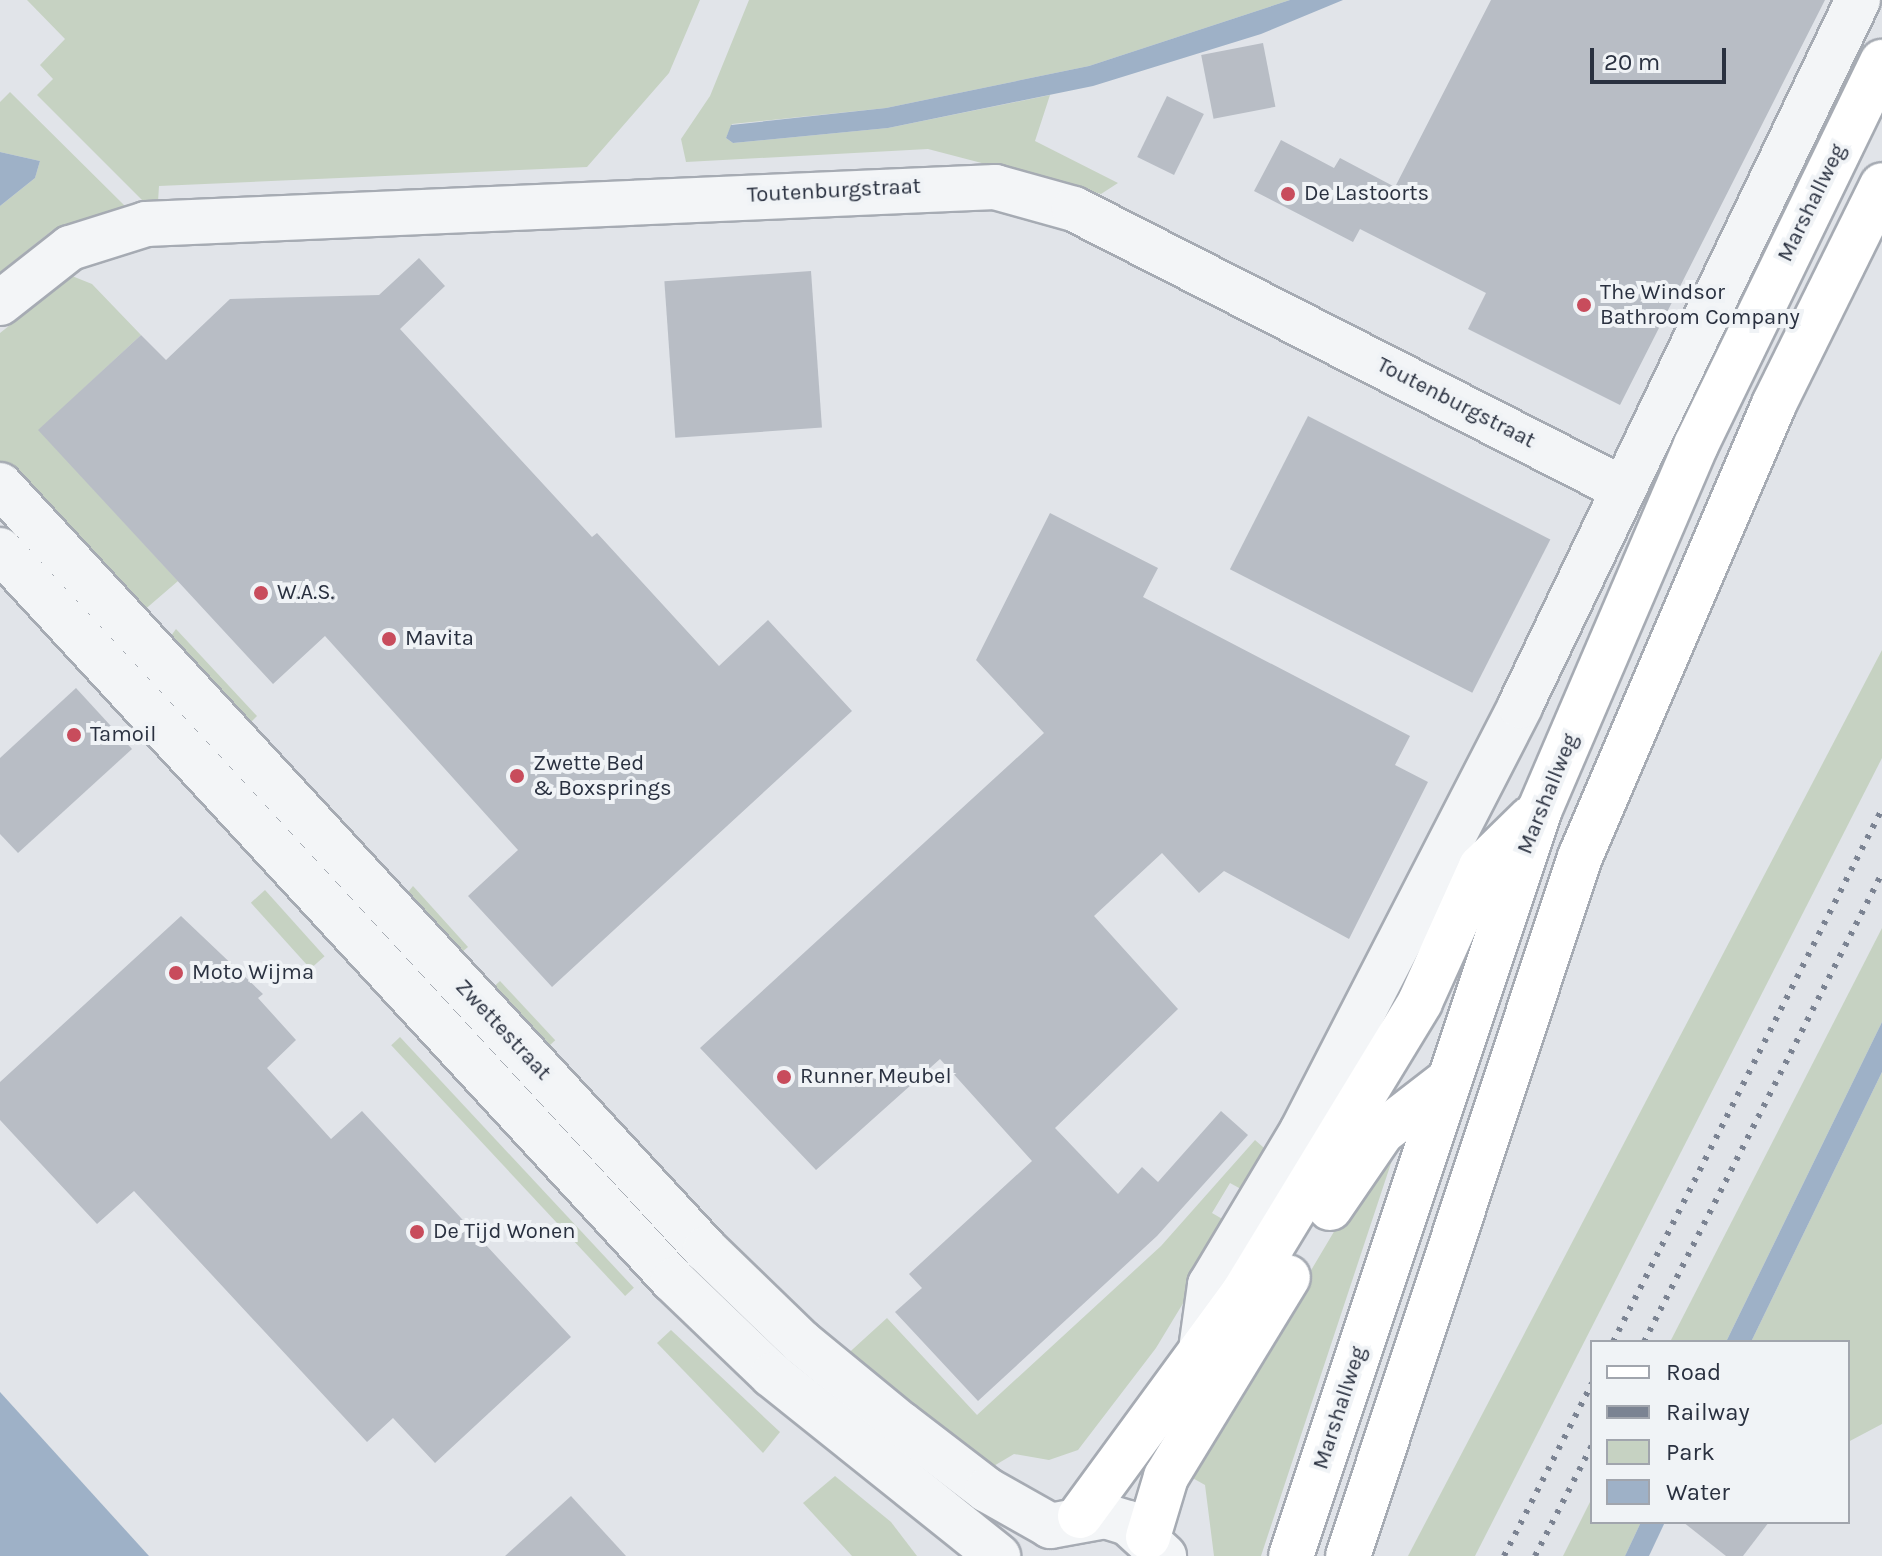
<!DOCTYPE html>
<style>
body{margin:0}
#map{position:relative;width:1882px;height:1556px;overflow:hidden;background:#e1e4e9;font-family:Karla,sans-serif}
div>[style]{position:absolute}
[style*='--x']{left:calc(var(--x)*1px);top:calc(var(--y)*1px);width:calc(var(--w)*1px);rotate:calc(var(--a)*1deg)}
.green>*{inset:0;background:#c6d2c2;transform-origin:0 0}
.water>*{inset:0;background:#9eb1c7}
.building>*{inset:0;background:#b8bdc5;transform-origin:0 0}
.roads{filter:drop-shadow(2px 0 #a6abb3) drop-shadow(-2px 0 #a6abb3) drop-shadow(0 2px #a6abb3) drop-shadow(0 -2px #a6abb3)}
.minor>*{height:44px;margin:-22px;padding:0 22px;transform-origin:22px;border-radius:22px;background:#f3f5f7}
.major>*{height:44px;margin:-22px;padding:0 22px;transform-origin:22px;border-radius:22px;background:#fff}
.rail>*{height:6px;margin-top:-3px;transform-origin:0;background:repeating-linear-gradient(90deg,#7b8392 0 4px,transparent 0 12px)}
.dots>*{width:22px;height:22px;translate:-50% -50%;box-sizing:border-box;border:4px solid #f0f3f6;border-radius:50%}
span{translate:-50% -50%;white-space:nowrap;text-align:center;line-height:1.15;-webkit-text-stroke:8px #f0f3f6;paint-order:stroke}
.street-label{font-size:22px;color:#2a3140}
.poi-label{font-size:22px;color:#2a3140}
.left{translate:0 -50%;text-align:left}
.legend{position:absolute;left:1590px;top:1340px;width:260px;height:184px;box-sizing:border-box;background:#f0f3f6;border:2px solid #a1a5ad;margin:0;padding:10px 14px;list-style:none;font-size:24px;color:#2a3140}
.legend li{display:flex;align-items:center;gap:16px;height:40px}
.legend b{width:40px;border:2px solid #a1a5ad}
.scale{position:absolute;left:1590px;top:48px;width:136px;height:36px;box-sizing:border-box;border:4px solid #2a3140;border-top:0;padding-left:10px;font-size:24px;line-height:28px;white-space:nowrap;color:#2a3140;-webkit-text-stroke:6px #f0f3f6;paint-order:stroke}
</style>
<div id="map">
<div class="green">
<div style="clip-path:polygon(27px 0,700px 0,669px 73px,587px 167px,159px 186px,158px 202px,144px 202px,37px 95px,53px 79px,40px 65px,65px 39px)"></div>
<div style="clip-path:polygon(749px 0,1290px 0,1089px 66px,886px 108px,732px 124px,726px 138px,733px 143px,888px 128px,1050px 95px,1035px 141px,1118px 183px,1101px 194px,928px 149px,686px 162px,681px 139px,710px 96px)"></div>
<div style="clip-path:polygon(10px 92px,125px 206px,54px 229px,0 272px,0 206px,35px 178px,40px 161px,0 152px,0 102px)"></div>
<div style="clip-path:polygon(72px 276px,92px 284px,141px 335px,39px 430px,178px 581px,142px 612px,0 465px,0 333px)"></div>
<div style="clip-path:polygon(176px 629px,257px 716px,251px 722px,168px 640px)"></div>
<div style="clip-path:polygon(1882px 650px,1882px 758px,1475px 1556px,1408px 1556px)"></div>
<div style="clip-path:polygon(413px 886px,468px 947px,462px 952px,404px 897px)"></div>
<div style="left:265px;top:890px;width:89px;height:19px;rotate:48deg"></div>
<div style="clip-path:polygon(1882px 928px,1882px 1022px,1726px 1342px,1670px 1342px)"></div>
<div style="left:500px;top:981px;width:81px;height:13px;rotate:47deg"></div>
<div style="left:400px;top:1037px;width:343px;height:12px;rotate:47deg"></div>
<div style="clip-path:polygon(1882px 1072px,1882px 1424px,1848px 1442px,1848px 1342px,1751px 1342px)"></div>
<div style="clip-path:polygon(1400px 1136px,1261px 1556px,1214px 1556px,1205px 1485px,1189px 1476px,1367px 1176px)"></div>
<div style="clip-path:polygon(1255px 1140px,1272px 1155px,1250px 1194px,1230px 1183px,1212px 1213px,1231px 1224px,1156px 1348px,1078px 1450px,1049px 1460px,1014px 1454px,987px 1470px,842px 1359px,887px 1318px,977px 1415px,1161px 1246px)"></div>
<div style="clip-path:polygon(671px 1330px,780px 1432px,763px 1453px,657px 1343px)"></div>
<div style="clip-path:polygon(835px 1476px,891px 1522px,917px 1556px,852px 1556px,803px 1503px)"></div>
<div style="clip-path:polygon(1592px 1498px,1592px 1522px,1641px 1522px,1625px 1556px,1563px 1556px)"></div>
</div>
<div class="water">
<div style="clip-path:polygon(1290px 0,1343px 0,1261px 34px,1093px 86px,888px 128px,733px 143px,726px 138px,731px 125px,886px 108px,1089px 66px)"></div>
<div style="clip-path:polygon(0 152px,40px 161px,35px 178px,0 206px)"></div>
<div style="clip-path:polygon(1882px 1022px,1882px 1072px,1751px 1342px,1726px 1342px)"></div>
<div style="clip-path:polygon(0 1392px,149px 1556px,0 1556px)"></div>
<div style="clip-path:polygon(1641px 1522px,1665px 1522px,1649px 1556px,1625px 1556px)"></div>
</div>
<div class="building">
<div style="clip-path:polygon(1491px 0,1825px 0,1620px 405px,1468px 329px,1486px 293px,1360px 229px,1353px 242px,1254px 191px,1281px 140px,1334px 168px,1340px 158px,1395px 187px)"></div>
<div style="left:1263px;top:43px;width:65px;height:63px;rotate:79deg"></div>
<div style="left:1167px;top:96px;width:41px;height:68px;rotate:26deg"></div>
<div style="clip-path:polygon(419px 258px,445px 286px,400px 329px,592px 537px,597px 533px,719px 666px,768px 620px,852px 711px,552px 987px,468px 896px,518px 850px,325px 636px,273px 684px,38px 430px,141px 335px,166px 360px,230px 299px,379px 295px)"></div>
<div style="left:811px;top:271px;width:157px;height:147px;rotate:86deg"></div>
<div style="left:1308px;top:416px;width:272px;height:172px;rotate:27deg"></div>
<div style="clip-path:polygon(1050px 513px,1158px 568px,1143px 597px,1410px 736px,1395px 765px,1428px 782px,1349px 939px,1224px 871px,1199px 893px,1162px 853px,1094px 916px,1178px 1009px,1055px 1128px,1118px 1194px,1142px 1167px,1158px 1182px,1221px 1111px,1248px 1135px,1157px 1236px,978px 1401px,895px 1312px,922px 1288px,909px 1274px,1032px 1161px,940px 1059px,816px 1170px,700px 1048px,1044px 733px,976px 660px)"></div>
<div style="clip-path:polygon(76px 688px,132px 749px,18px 853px,0 834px,0 758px)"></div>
<div style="clip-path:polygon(181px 916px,263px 994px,258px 998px,296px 1040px,267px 1068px,331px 1139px,362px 1111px,571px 1337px,435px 1463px,393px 1418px,367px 1442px,134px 1191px,97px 1224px,0 1120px,0 1082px)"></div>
<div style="clip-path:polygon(571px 1496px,626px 1556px,505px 1556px)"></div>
<div style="clip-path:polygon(1683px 1522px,1769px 1522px,1743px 1556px,1726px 1556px)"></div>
</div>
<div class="roads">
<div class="minor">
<div style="--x:0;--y:303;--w:89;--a:-38.2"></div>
<div style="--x:70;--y:248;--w:80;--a:-17.5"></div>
<div style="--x:146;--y:224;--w:850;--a:-2.5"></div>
<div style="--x:995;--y:187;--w:82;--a:15.6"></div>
<div style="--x:1074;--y:209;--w:614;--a:27.02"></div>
<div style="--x:0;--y:485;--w:1040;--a:47.3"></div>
<div style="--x:705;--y:1249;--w:134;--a:44.1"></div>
<div style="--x:801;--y:1342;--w:129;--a:39.4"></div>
<div style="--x:901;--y:1424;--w:108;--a:37.5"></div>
<div style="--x:987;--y:1490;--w:73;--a:29.4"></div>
<div style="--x:0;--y:550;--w:993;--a:47.33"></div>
<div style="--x:673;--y:1280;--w:137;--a:43.8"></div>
<div style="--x:772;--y:1375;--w:290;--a:38.7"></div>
<div style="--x:1200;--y:1357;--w:73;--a:-82.1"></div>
<div style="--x:1210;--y:1285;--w:179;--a:-59.1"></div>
<div style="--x:1302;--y:1131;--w:478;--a:-62.8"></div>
<div style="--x:1520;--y:706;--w:783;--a:-64.42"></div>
<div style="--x:1050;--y:1526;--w:56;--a:-10.3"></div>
<div style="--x:1105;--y:1516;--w:24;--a:17"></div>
<div style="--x:1128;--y:1523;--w:49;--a:42.5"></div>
</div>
<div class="major">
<div style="--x:1330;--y:1208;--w:92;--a:-55.6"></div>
<div style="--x:1382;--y:1132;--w:83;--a:-37.7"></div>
<div style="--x:1080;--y:1516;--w:278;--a:-53.8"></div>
<div style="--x:1244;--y:1292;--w:339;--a:-58.7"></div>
<div style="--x:1420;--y:1002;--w:148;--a:-65.7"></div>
<div style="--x:1481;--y:867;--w:69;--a:-44.4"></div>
<div style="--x:1148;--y:1537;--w:63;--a:-73.3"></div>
<div style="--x:1166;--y:1477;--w:234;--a:-58.6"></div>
<div style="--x:1291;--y:1556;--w:787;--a:-71.57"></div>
<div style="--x:1540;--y:809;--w:396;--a:-66.8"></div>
<div style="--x:1696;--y:445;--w:426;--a:-64.1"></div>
<div style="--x:1348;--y:1556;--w:736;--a:-71.64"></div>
<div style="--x:1580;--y:857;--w:493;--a:-66.8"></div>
<div style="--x:1774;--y:404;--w:244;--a:-63.7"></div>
</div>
</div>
<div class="rail">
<div style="--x:1613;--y:1342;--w:597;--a:-63.22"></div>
<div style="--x:1644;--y:1342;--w:526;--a:-63.09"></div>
<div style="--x:1504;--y:1556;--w:194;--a:-63"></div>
<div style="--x:1535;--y:1556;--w:125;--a:-62.8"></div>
</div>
<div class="dots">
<div style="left:1288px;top:194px;background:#c84c5c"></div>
<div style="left:1584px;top:305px;background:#c84c5c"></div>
<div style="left:261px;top:593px;background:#c84c5c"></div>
<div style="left:389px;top:639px;background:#c84c5c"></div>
<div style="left:74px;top:735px;background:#c84c5c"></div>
<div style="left:517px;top:776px;background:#c84c5c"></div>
<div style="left:176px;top:973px;background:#c84c5c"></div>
<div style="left:784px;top:1077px;background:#c84c5c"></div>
<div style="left:417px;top:1232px;background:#c84c5c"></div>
</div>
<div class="street-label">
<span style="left:834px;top:191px;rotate:-3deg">Toutenburgstraat</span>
<span style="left:1812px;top:203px;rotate:-64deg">Marshallweg</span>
<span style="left:1456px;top:403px;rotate:27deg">Toutenburgstraat</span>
<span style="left:1548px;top:794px;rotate:-68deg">Marshallweg</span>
<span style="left:503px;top:1030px;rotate:47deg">Zwettestraat</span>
<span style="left:1340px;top:1408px;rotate:-72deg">Marshallweg</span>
</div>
<div class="poi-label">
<span class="left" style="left:1304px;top:194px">De Lastoorts</span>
<span class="left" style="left:1600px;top:305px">The Windsor<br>Bathroom Company</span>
<span class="left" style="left:277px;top:593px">W.A.S.</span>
<span class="left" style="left:405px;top:639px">Mavita</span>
<span class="left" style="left:90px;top:735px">Tamoil</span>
<span class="left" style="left:533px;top:776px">Zwette Bed<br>&amp; Boxsprings</span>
<span class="left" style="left:192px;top:973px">Moto Wijma</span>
<span class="left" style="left:800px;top:1077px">Runner Meubel</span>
<span class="left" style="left:433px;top:1232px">De Tijd Wonen</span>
</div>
<ul class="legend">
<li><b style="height:10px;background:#fff"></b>Road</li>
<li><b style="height:10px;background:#7b8392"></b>Railway</li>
<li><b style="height:22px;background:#c6d2c2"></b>Park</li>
<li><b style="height:22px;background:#9eb1c7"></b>Water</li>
</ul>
<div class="scale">20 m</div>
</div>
